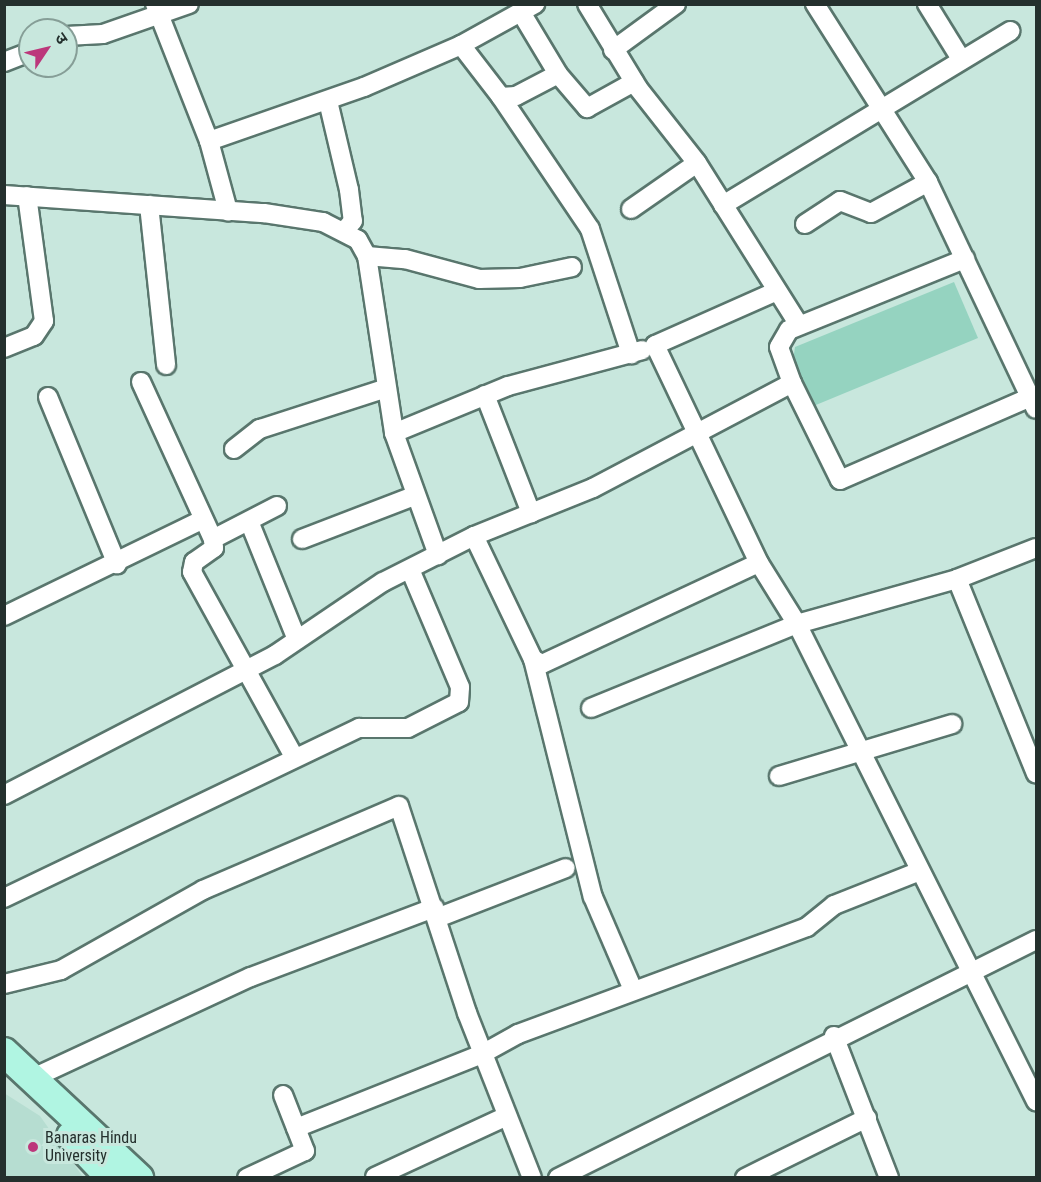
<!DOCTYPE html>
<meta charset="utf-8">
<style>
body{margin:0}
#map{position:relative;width:1041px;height:1182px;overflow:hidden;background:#c8e7dd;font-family:"Roboto Condensed","Noto Sans Devanagari",sans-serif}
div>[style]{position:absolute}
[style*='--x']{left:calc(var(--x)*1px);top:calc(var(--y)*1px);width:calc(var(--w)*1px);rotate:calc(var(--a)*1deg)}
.built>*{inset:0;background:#b6ddd1}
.green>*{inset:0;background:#95d3c0}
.roads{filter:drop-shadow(2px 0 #59766d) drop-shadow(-2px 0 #59766d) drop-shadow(0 2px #59766d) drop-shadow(0 -2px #59766d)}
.street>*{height:18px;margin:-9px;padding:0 9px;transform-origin:9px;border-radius:9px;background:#fff}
.primary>*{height:28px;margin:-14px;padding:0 14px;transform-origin:14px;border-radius:14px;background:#b0f5e2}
.dots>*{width:16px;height:16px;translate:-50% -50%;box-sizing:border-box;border:3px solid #c8e7dd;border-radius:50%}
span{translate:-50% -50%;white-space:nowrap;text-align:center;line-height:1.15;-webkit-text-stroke:6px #c8e7dd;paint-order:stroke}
.poi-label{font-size:16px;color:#24302d}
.left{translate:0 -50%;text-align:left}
.frame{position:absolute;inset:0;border:6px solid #24302d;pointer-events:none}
.north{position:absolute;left:18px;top:18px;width:60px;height:60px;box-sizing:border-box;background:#c8e7dd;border:2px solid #869e97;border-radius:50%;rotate:55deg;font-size:16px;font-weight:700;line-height:24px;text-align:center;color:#24302d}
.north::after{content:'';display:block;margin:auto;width:21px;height:27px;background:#bc377b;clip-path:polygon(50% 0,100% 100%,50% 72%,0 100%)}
</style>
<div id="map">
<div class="built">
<div style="clip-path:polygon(4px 1093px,40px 1116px,83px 1177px,5px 1177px)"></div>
</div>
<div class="green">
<div style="clip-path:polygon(954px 282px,978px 338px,811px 407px,792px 368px,795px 347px)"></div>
</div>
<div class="roads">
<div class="street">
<div style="--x:155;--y:4;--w:147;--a:68.5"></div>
<div style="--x:209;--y:141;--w:73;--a:74.8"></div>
<div style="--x:587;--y:4;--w:98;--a:58.7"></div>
<div style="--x:638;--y:88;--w:95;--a:51.8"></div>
<div style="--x:697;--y:163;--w:191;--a:57.8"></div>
<div style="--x:815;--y:4;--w:211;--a:57.6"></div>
<div style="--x:928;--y:182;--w:251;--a:64.6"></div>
<div style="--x:927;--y:4;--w:65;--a:58.3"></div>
<div style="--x:522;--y:14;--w:70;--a:59"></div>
<div style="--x:558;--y:74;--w:45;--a:49.5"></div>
<div style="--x:587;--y:108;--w:54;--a:-29"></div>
<div style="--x:66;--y:36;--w:37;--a:-3"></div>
<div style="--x:103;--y:34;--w:91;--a:-19.2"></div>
<div style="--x:461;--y:45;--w:66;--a:52.4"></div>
<div style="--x:501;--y:97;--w:15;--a:-4"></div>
<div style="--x:516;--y:96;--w:47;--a:-27.6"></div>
<div style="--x:613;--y:50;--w:78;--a:-36.1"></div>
<div style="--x:4;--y:62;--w:28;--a:-21"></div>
<div style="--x:501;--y:97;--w:159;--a:56"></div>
<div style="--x:590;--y:229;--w:132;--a:71.8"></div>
<div style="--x:328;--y:101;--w:91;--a:76.7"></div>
<div style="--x:349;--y:190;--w:31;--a:83"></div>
<div style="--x:353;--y:221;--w:12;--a:132"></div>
<div style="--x:209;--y:141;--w:164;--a:-19.2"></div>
<div style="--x:364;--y:87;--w:106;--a:-23.4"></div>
<div style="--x:461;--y:45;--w:85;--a:-29"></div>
<div style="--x:4;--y:195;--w:261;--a:4"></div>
<div style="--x:264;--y:213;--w:60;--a:8.7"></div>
<div style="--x:323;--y:222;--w:39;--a:27"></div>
<div style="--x:358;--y:240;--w:18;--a:61"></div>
<div style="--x:367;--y:256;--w:179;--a:81.3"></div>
<div style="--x:394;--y:433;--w:130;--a:70.2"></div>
<div style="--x:149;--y:205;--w:161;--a:83.9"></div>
<div style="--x:723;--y:205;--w:336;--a:-31.2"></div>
<div style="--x:631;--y:209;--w:80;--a:-34.9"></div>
<div style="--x:805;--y:224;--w:42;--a:-33.3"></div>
<div style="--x:840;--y:201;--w:33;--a:21"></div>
<div style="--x:871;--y:213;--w:65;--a:-28.5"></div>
<div style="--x:367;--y:256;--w:38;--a:5"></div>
<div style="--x:405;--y:259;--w:77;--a:15.1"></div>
<div style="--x:479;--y:279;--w:41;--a:-1.4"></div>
<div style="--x:520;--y:278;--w:53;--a:-11.9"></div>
<div style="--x:777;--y:291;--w:133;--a:156.1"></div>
<div style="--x:655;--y:345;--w:242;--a:64.5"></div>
<div style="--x:759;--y:563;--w:72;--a:58.1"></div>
<div style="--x:797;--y:624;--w:534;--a:63.39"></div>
<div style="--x:4;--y:348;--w:32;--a:-22"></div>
<div style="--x:34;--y:336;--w:18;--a:-56"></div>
<div style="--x:44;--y:321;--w:126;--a:-97.7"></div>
<div style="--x:141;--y:382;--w:173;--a:65.4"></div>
<div style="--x:213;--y:539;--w:9;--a:84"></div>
<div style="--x:214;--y:548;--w:24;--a:145"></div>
<div style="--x:194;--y:562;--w:10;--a:101"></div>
<div style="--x:192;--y:572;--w:211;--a:61.1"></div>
<div style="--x:792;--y:383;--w:108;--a:63.7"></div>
<div style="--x:840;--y:480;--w:208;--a:-23.5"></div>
<div style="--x:485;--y:395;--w:127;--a:68.7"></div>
<div style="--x:48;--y:397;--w:181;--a:67.6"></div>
<div style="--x:394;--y:433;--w:123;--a:-22.4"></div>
<div style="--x:508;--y:386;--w:139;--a:-15"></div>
<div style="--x:234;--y:449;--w:33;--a:-38"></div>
<div style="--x:260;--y:429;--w:130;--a:-17.9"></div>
<div style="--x:249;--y:521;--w:128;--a:68"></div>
<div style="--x:474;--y:536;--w:136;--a:64.4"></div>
<div style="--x:533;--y:659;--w:10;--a:29"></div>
<div style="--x:542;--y:664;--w:239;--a:-25"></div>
<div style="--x:213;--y:539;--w:72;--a:-27.3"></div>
<div style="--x:302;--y:539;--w:120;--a:-21"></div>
<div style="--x:957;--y:579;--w:210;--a:67.9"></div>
<div style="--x:4;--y:616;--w:220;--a:-25.9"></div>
<div style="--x:533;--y:659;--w:245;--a:75.9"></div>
<div style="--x:593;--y:897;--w:101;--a:66.7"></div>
<div style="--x:591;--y:708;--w:222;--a:-22.2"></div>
<div style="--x:797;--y:624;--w:166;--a:-15.7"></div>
<div style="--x:957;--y:579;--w:85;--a:-21.4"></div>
<div style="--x:779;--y:776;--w:181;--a:-16.7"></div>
<div style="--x:4;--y:795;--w:305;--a:-27.3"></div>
<div style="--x:275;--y:655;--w:130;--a:-34.1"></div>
<div style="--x:383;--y:582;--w:102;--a:-26.8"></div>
<div style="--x:474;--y:536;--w:128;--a:-22"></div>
<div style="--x:593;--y:488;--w:225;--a:-27.8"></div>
<div style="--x:792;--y:383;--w:38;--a:-110"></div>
<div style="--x:779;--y:347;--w:20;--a:-60"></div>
<div style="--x:789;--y:330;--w:190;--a:-22"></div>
<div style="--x:4;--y:898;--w:394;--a:-25.6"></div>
<div style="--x:359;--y:728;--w:49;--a:0"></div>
<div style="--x:408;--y:728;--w:57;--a:-27"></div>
<div style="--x:459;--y:702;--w:15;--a:-86"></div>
<div style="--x:460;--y:687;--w:128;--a:-113"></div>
<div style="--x:437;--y:918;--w:138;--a:-21.2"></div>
<div style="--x:4;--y:984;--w:59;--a:-13.8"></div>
<div style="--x:61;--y:970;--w:163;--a:-29.4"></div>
<div style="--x:203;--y:890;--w:213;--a:-23.2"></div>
<div style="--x:399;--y:806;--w:218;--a:71.8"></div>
<div style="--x:467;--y:1013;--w:177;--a:68.5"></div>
<div style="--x:834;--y:1036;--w:152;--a:68.8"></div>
<div style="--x:33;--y:1078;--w:240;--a:-24.9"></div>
<div style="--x:251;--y:977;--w:196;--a:-20.7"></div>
<div style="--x:296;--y:1128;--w:200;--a:-21.7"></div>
<div style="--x:482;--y:1054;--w:41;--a:-29.1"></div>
<div style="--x:518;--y:1034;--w:308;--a:-20.3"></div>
<div style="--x:807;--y:927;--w:35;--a:-39"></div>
<div style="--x:834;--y:905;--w:92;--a:-21.6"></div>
<div style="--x:375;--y:1177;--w:143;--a:-24.8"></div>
<div style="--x:247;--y:1178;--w:64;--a:-25"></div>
<div style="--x:305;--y:1151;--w:60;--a:-111.4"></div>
<div style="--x:558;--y:1178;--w:534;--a:-26.47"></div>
<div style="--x:745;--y:1178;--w:136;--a:-26.2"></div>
</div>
<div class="primary">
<div style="--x:4;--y:1052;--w:185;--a:43"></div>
<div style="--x:71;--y:1136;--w:58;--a:46.4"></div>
</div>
</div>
<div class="dots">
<div style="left:33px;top:1147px;background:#bc377b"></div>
</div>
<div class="poi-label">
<span class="left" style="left:45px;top:1147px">Banaras Hindu<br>University</span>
</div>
<div class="frame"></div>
<div class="north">उ</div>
</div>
